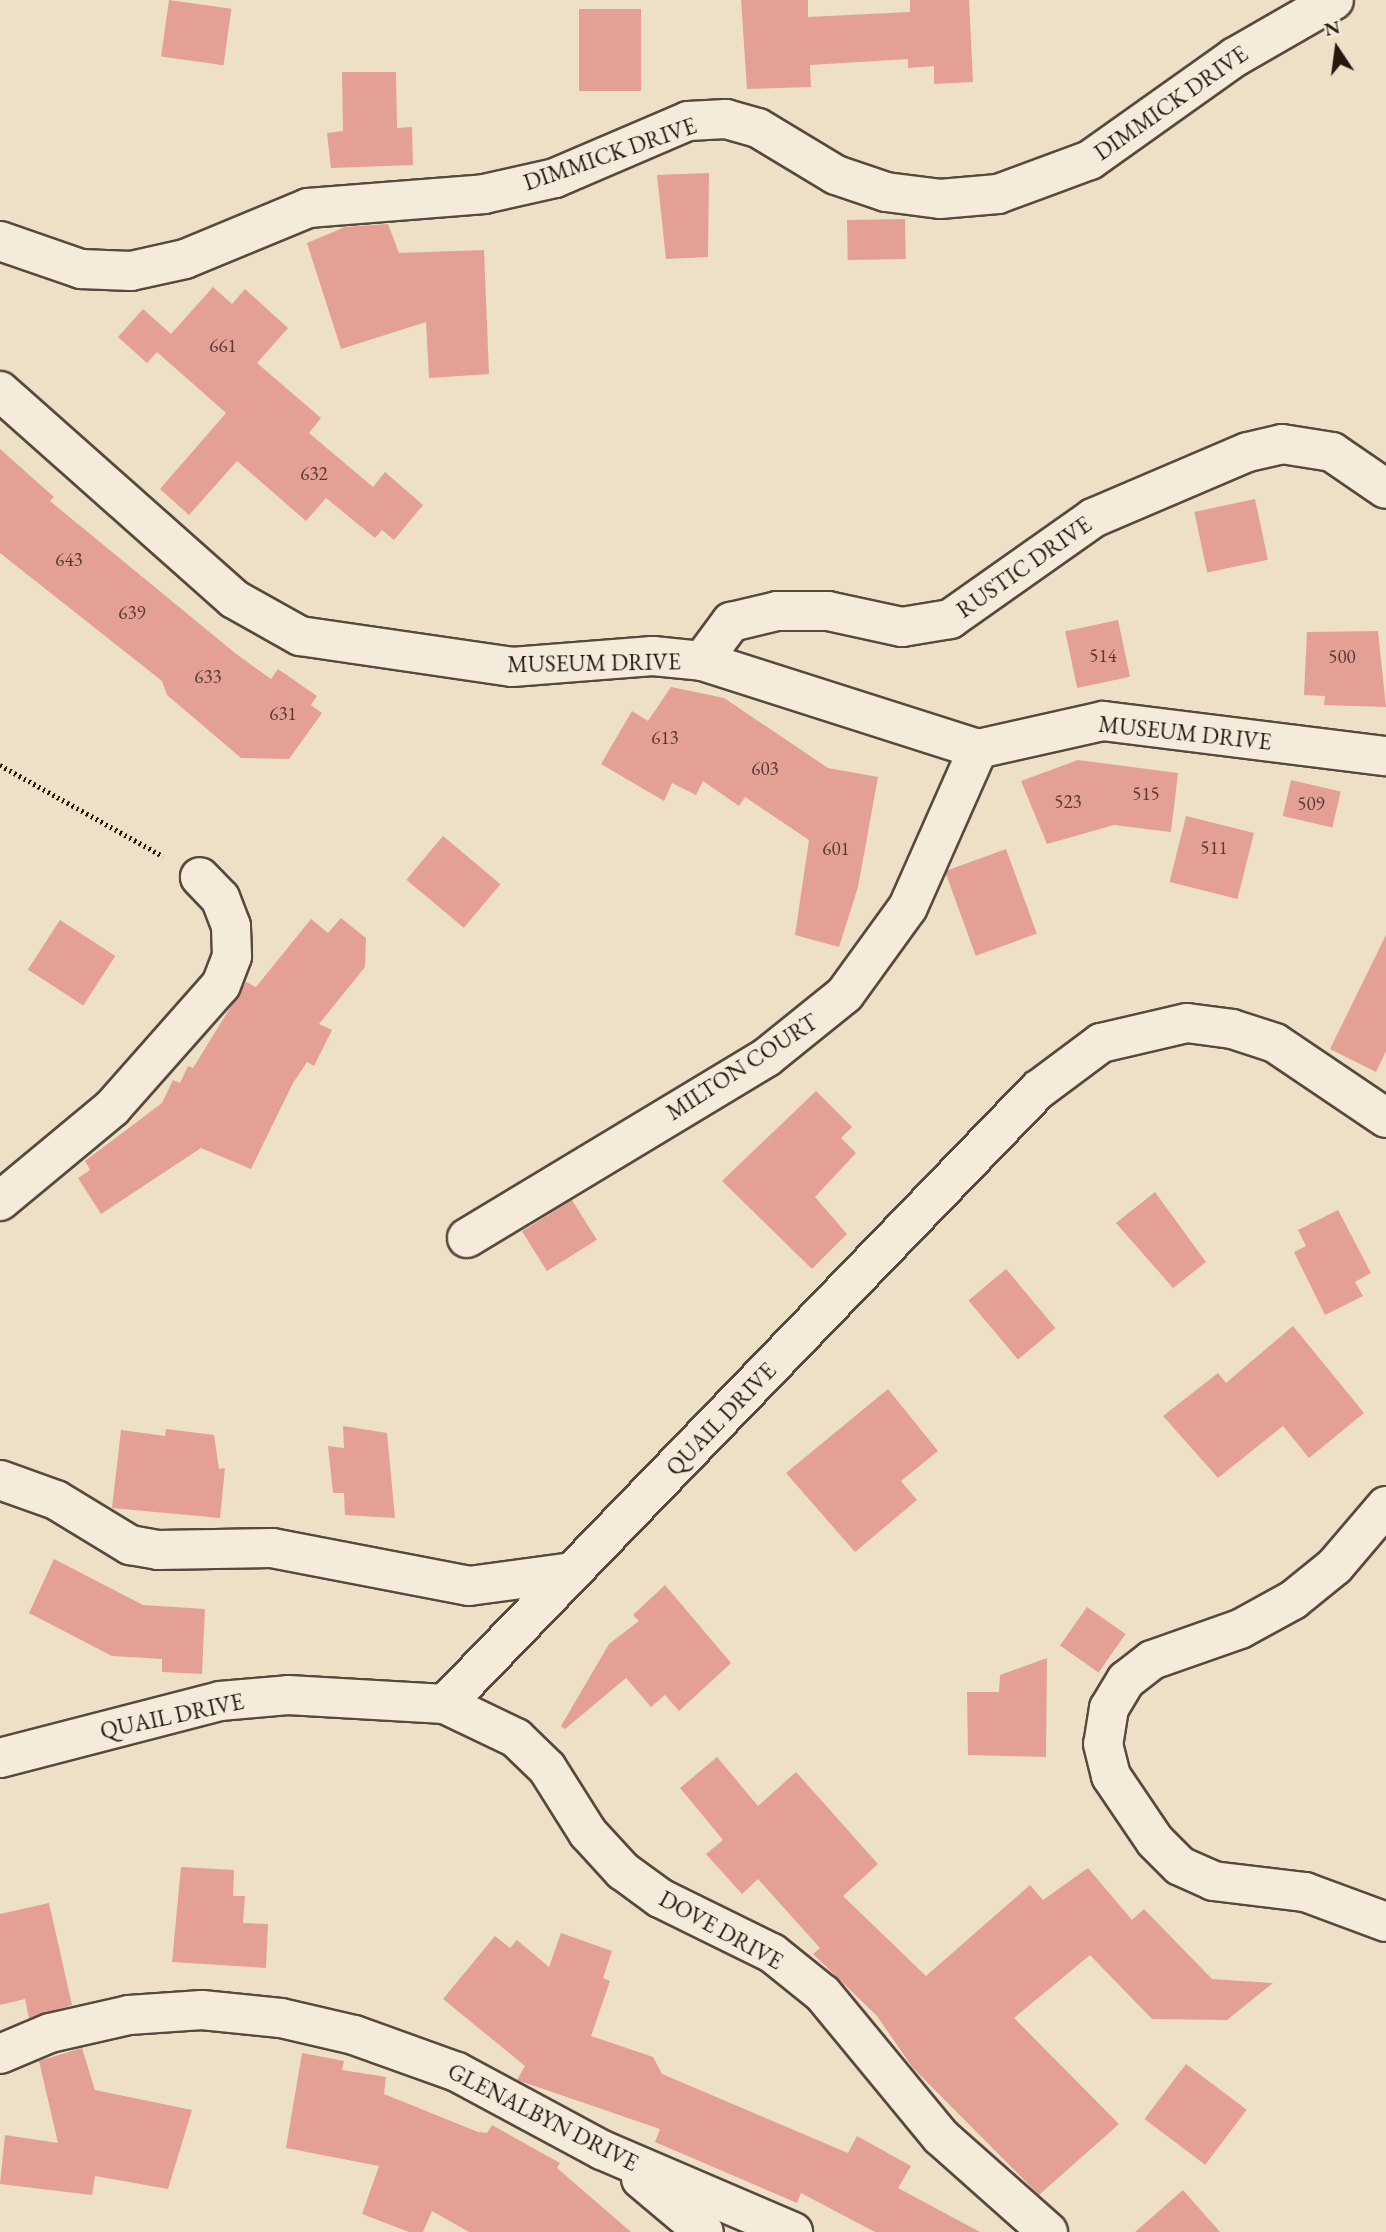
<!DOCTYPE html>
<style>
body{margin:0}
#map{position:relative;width:1386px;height:2232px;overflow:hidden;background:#eee0c6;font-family:"EB Garamond",serif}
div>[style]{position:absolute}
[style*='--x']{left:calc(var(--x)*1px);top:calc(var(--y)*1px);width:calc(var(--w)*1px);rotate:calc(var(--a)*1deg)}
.building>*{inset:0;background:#e4a094;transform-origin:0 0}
.path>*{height:4.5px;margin-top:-2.25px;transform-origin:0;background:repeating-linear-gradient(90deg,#261711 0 2px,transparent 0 5.5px)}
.roads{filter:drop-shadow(2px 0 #58493e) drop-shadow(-2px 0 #58493e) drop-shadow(0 2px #58493e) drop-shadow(0 -2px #58493e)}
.minor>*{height:38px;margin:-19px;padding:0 19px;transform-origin:19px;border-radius:19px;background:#f4ebda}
span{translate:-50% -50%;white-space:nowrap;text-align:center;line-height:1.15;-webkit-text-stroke:5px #f4ebda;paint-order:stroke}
.number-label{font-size:19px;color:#563932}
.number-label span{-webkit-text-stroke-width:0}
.street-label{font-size:23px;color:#261711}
.north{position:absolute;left:1302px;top:14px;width:70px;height:70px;-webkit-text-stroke:5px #f4ebda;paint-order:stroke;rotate:347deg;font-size:19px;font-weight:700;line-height:28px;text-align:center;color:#261711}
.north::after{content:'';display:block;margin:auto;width:24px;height:32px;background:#261711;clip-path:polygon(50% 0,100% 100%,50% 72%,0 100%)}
</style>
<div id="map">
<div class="building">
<div style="left:169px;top:0;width:63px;height:57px;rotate:8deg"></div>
<div style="clip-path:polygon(741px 0,808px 0,808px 17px,910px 12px,910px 0,969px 0,973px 82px,934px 84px,934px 66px,908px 68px,908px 59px,810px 65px,811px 87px,747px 89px)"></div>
<div style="left:579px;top:9px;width:62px;height:82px"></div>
<div style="clip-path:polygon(342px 72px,396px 72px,397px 128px,412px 127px,413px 165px,331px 168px,327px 133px,343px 131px)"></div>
<div style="clip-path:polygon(709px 173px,708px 257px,666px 259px,657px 175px)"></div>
<div style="left:905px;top:219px;width:40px;height:58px;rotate:89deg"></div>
<div style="clip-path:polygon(388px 224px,399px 253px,484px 250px,489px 374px,429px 378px,426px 322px,341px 349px,307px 243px,345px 227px)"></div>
<div style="clip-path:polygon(213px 287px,232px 304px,245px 289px,288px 328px,257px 363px,321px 418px,309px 433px,373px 487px,385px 472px,423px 505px,394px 540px,382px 530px,375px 538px,326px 498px,306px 521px,237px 461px,189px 515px,160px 489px,226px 413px,157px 352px,147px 363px,118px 337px,143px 309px,171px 334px)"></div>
<div style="clip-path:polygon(0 449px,54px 497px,50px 501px,235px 653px,271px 679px,278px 669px,317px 696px,311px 705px,322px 713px,289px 759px,241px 758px,167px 695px,162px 681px,0 553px)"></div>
<div style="left:1255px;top:499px;width:62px;height:62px;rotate:78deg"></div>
<div style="left:1118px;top:620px;width:58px;height:54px;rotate:78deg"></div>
<div style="clip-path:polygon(1378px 631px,1386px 707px,1324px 705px,1325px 696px,1304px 695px,1307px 632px)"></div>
<div style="clip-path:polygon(671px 687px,724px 698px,828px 768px,878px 777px,858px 887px,839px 947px,795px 935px,809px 840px,745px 797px,739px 806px,703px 781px,696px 795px,672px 783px,664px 801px,601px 764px,632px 711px,648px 721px)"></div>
<div style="clip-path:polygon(1078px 760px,1178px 773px,1171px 832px,1114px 825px,1047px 844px,1021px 781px)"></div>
<div style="left:1291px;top:780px;width:51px;height:37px;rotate:13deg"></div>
<div style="left:1186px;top:816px;width:70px;height:68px;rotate:14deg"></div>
<div style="left:443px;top:836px;width:75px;height:57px;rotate:40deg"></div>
<div style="left:1006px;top:849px;width:90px;height:65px;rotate:70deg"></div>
<div style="clip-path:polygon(341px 918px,366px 938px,365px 967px,319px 1024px,332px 1030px,314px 1066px,307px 1062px,293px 1083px,251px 1169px,201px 1148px,101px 1214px,78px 1178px,90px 1170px,85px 1161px,162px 1103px,173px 1080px,180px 1083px,188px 1066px,193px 1068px,246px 982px,256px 987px,311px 919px,328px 933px)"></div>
<div style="left:60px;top:920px;width:66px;height:59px;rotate:33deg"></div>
<div style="clip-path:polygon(1386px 935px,1386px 1051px,1376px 1072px,1330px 1049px)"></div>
<div style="clip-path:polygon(816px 1091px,852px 1127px,841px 1138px,856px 1153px,815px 1197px,847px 1234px,812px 1269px,722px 1181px)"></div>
<div style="clip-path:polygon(1155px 1192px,1206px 1262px,1173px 1288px,1116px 1223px)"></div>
<div style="left:572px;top:1200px;width:47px;height:59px;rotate:58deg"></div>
<div style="clip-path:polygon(1338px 1210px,1371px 1273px,1355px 1282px,1363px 1296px,1325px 1315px,1294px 1252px,1306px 1246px,1298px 1230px)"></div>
<div style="left:1006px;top:1269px;width:77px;height:49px;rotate:50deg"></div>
<div style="clip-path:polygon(1293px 1326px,1364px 1413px,1309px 1458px,1283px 1426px,1218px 1478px,1163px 1416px,1218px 1373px,1226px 1383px)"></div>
<div style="clip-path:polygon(888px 1389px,938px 1451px,901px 1481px,917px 1500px,855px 1552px,786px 1473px)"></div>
<div style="clip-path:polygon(343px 1426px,387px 1433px,395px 1518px,345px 1515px,344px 1493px,333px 1493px,328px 1446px,344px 1448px)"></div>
<div style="clip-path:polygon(166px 1429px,214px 1435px,219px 1469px,225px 1468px,220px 1518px,112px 1508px,121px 1430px,165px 1436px)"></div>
<div style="clip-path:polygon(54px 1559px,143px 1605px,205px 1609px,202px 1674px,162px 1672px,162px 1659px,112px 1656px,29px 1613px)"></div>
<div style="clip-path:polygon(665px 1585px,731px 1663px,679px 1711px,665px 1695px,651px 1707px,626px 1678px,565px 1729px,561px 1726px,609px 1644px,639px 1621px,633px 1615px)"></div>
<div style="left:1087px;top:1607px;width:47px;height:47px;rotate:35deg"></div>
<div style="clip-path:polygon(1047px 1658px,1046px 1757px,968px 1755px,967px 1692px,999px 1692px,1000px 1675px)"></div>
<div style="clip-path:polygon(717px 1757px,758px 1806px,796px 1772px,878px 1864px,843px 1896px,926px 1976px,1030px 1885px,1043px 1900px,1088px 1868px,1132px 1920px,1144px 1909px,1212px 1979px,1273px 1983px,1227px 2020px,1152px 2019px,1090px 1955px,1014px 2018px,1119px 2124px,1039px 2195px,913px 2068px,877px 2016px,813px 1954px,820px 1948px,758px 1879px,742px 1894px,706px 1854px,723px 1840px,680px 1788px)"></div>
<div style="clip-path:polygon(181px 1867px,234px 1870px,233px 1896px,245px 1896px,243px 1923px,268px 1924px,266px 1968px,172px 1962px)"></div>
<div style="clip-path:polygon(49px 1903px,72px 2005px,29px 2018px,25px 1999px,0 2005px,0 1914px)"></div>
<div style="clip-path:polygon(561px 1933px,612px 1951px,603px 1978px,610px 1981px,591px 2036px,653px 2057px,662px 2074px,848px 2153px,857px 2136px,911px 2166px,898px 2188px,980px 2232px,875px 2232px,801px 2193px,797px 2203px,655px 2142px,660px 2129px,517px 2080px,525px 2066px,443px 1999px,495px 1936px,510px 1948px,517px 1940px,549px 1967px)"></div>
<div style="clip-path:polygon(82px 2048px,95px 2090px,192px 2110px,168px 2189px,95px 2176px,92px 2195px,0 2184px,5px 2135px,58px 2143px,39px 2061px)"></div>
<div style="clip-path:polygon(302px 2053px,344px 2061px,342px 2070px,386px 2077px,384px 2094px,478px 2132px,487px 2133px,492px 2125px,560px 2163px,557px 2168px,631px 2232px,469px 2232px,432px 2211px,423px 2232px,409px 2232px,362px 2214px,379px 2166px,286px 2148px)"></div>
<div style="left:1186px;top:2064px;width:76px;height:69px;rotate:37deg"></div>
<div style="clip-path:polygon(1183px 2190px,1220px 2232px,1135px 2232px)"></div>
</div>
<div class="path">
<div style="--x:0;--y:765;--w:187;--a:29.2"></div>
</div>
<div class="roads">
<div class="minor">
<div style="--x:0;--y:241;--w:86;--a:19.1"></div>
<div style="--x:81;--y:269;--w:50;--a:2.3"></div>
<div style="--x:131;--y:271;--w:55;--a:-12.5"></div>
<div style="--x:185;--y:259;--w:133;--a:-22.5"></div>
<div style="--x:308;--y:208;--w:177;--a:-4.5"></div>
<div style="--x:484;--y:194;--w:73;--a:-12.7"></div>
<div style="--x:555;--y:178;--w:145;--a:-23.2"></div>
<div style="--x:688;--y:121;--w:38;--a:-3"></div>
<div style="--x:726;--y:119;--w:33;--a:16"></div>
<div style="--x:758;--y:128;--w:91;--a:31.1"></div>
<div style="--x:836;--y:175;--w:53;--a:18.8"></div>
<div style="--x:886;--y:192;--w:54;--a:7.4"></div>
<div style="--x:940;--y:199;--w:58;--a:-4.9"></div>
<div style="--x:998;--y:194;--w:98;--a:-20.3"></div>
<div style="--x:1090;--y:160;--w:178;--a:-35.4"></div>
<div style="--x:1235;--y:57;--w:114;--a:-29.9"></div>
<div style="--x:0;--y:391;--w:313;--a:41.6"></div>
<div style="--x:234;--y:599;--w:76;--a:29.3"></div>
<div style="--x:300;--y:636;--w:214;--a:8.3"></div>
<div style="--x:512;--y:667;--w:141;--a:-4.5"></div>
<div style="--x:653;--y:656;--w:49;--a:5.8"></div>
<div style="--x:702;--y:661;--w:290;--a:17.7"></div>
<div style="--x:978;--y:749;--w:128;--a:-12.6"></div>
<div style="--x:1103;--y:721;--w:285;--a:7.1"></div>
<div style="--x:702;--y:661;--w:49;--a:-53.4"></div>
<div style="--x:731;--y:622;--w:47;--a:-13.4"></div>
<div style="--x:777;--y:611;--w:51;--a:0"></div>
<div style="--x:828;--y:611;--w:76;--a:12.2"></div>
<div style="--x:902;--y:627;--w:49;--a:-9.5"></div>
<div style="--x:950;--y:619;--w:175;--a:-35.2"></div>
<div style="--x:1093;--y:518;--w:168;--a:-23.1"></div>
<div style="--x:1248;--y:452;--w:35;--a:-13"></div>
<div style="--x:1282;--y:444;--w:51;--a:9.1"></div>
<div style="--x:1332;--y:452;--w:65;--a:34.4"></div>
<div style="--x:0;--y:1201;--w:146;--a:-39.7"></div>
<div style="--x:112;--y:1108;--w:164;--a:-48.5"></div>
<div style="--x:221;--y:985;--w:31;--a:-69"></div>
<div style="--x:232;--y:956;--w:30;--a:-92"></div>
<div style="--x:231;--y:926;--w:30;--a:-111"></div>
<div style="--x:220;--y:898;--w:29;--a:-134"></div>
<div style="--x:467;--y:1238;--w:350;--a:-31.1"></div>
<div style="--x:767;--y:1057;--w:100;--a:-38.9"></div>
<div style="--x:845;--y:994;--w:107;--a:-54.1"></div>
<div style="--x:908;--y:907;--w:173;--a:-66.1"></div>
<div style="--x:0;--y:1480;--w:59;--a:19.7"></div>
<div style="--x:56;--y:1500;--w:87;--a:31.3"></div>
<div style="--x:130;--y:1545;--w:28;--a:10"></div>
<div style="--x:158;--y:1550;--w:114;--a:-1"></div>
<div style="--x:272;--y:1548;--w:201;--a:10.9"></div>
<div style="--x:469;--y:1586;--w:104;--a:-7.7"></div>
<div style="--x:1386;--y:1506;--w:79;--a:130.4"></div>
<div style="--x:1335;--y:1566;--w:54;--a:141"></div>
<div style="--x:1293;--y:1600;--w:60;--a:151.3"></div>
<div style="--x:1240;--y:1629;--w:93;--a:160.6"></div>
<div style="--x:1152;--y:1660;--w:33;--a:142"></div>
<div style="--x:1126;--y:1680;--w:33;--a:121"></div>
<div style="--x:1109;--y:1708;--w:36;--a:99"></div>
<div style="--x:1103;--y:1744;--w:33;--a:76"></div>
<div style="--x:1111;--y:1776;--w:78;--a:55.9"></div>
<div style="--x:1155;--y:1841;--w:35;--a:45"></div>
<div style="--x:1180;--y:1866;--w:36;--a:24"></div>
<div style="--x:1213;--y:1881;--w:93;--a:6.8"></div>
<div style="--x:1305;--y:1892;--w:86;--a:20.3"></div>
<div style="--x:445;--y:1704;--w:79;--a:25.6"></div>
<div style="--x:516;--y:1738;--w:43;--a:44.1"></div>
<div style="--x:547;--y:1768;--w:77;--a:57.8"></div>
<div style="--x:588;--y:1833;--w:52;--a:47.4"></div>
<div style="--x:623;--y:1871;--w:46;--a:36.1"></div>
<div style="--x:660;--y:1898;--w:125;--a:26.2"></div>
<div style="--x:772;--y:1953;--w:65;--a:38.8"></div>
<div style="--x:823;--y:1994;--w:185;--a:50.5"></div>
<div style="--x:941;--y:2137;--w:143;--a:41.6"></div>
<div style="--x:0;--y:1758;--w:227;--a:-14.5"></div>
<div style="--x:220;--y:1701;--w:68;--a:-5"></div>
<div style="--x:288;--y:1695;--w:157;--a:3.3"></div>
<div style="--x:445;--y:1704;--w:854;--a:-46"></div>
<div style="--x:1038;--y:1090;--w:79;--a:-36.7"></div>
<div style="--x:1101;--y:1043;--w:88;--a:-13.1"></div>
<div style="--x:1187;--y:1023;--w:45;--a:7.6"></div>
<div style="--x:1232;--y:1029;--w:45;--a:18"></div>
<div style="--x:1275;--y:1043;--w:134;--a:34"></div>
<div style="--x:0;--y:2054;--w:54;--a:-22.8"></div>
<div style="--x:50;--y:2033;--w:81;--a:-12.8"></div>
<div style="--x:129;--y:2015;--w:73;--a:-3.9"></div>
<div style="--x:202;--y:2010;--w:79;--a:5.8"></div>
<div style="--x:281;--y:2018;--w:75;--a:13.1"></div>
<div style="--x:354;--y:2035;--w:109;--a:19.8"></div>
<div style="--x:457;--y:2072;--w:165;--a:28.3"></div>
<div style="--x:602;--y:2150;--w:208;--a:23.2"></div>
<div style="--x:641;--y:2179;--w:82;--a:40.1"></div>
</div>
</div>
<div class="number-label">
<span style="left:223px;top:346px">661</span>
<span style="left:314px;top:474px">632</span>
<span style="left:69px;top:560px">643</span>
<span style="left:132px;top:613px">639</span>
<span style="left:1103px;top:656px">514</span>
<span style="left:1342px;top:657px">500</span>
<span style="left:208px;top:677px">633</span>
<span style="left:283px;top:714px">631</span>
<span style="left:665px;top:738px">613</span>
<span style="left:765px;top:769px">603</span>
<span style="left:1146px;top:794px">515</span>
<span style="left:1068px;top:802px">523</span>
<span style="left:1311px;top:804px">509</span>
<span style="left:1214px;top:848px">511</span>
<span style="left:836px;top:849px">601</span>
</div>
<div class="street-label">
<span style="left:1171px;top:103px;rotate:-35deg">DIMMICK DRIVE</span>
<span style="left:610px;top:154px;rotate:-19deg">DIMMICK DRIVE</span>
<span style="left:1024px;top:567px;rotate:-35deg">RUSTIC DRIVE</span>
<span style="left:594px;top:663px;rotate:-1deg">MUSEUM DRIVE</span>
<span style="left:1185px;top:733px;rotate:6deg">MUSEUM DRIVE</span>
<span style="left:742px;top:1067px;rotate:-33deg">MILTON COURT</span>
<span style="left:721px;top:1419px;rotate:-46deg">QUAIL DRIVE</span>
<span style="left:172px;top:1716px;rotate:-12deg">QUAIL DRIVE</span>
<span style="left:721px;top:1930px;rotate:29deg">DOVE DRIVE</span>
<span style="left:543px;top:2117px;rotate:27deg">GLENALBYN DRIVE</span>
</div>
<div class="north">N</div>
</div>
